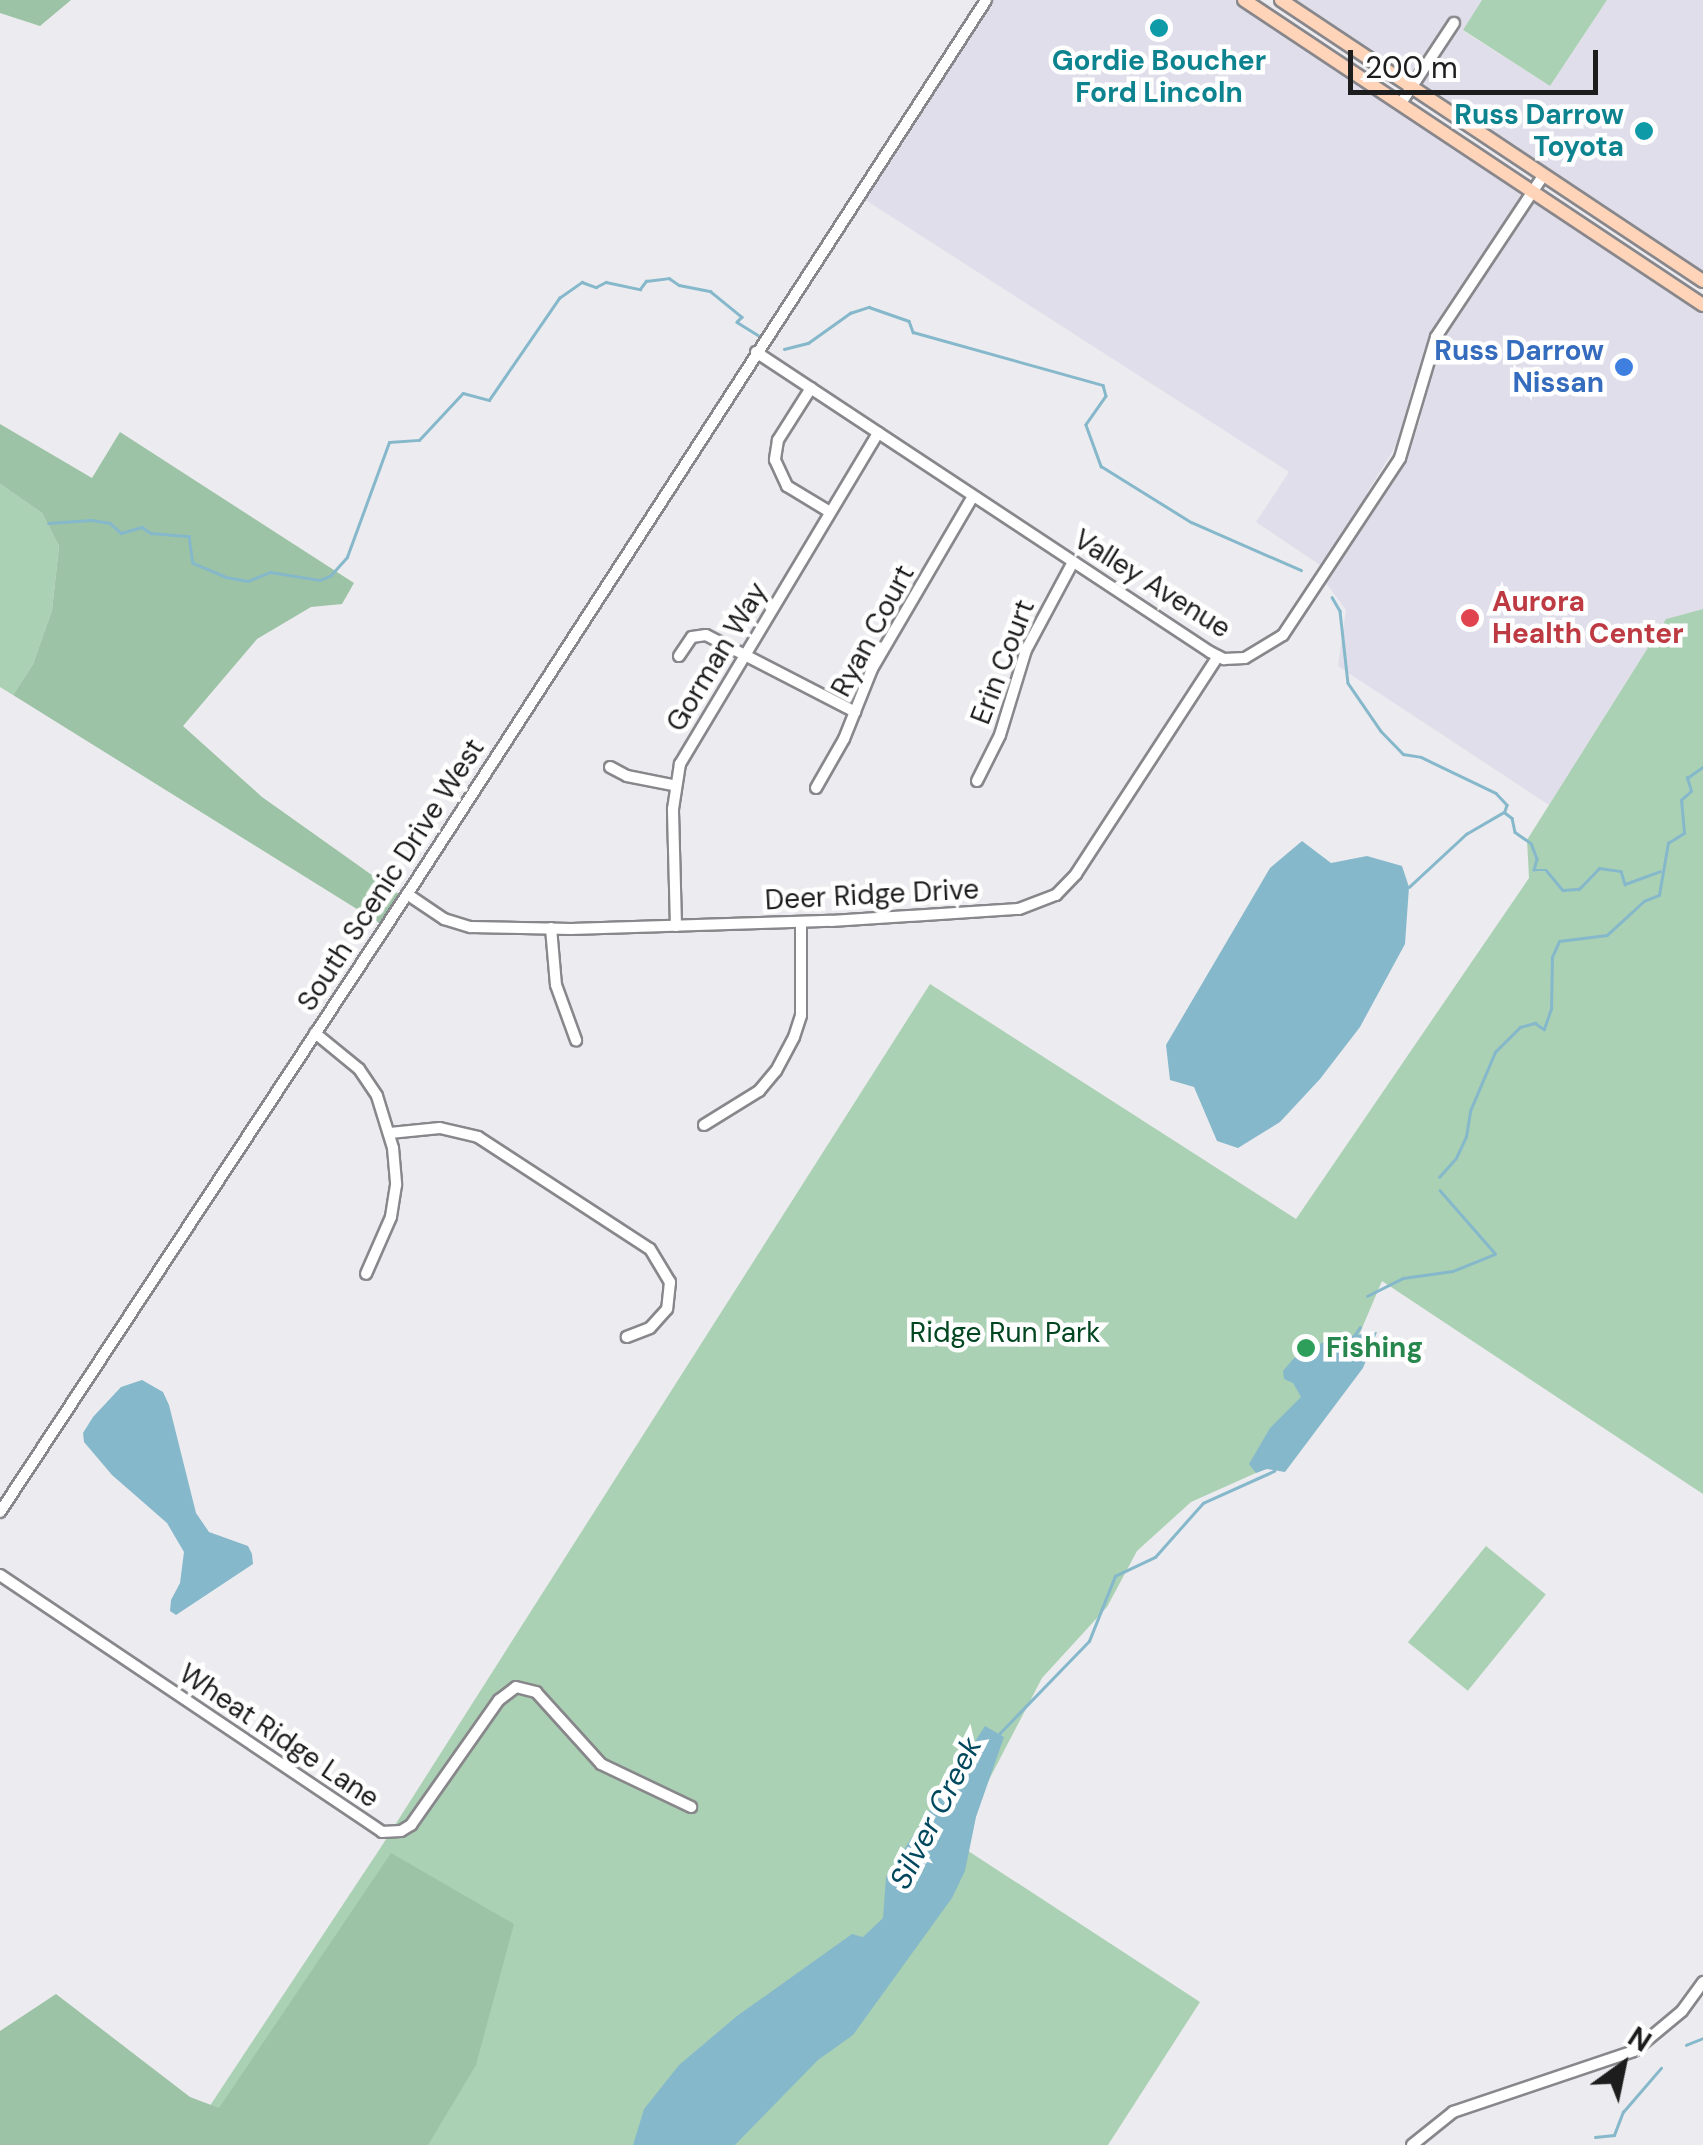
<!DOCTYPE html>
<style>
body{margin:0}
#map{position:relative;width:1703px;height:2145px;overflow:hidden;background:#ecebef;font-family:"DM Sans",sans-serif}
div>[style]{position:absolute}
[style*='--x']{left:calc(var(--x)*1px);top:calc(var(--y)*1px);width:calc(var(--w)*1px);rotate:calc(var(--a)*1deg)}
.built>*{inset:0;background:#e0deea}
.green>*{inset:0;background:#abd1b4;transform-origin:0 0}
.forest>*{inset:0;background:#9cc3a5}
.water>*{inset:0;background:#86b8cb}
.stream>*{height:2.5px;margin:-1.25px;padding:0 1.25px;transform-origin:1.25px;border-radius:1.25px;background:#86b8cb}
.roads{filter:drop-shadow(2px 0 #88878b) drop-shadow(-2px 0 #88878b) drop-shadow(0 2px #88878b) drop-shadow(0 -2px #88878b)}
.minor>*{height:10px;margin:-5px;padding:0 5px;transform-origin:5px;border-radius:5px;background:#fff}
.major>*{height:12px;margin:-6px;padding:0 6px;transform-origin:6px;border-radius:6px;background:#ffd4b9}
.dots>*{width:28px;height:28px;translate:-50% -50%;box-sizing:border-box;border:5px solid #fff;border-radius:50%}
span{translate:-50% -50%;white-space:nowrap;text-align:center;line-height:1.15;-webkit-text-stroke:9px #fff;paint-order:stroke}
.culture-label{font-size:28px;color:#0d838f;font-weight:700}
.right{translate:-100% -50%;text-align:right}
.shop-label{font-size:28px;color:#366cbe;font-weight:700}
.street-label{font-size:28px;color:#1d1d1e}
.health-label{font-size:28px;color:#be3a42;font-weight:700}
.left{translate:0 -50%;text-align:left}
.park-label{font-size:28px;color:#024621}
.leisure-label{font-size:28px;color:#27864d;font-weight:700}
.water-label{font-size:30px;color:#00485d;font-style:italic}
.north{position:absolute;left:1573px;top:2015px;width:100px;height:100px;-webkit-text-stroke:8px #fff;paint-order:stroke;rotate:33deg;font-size:28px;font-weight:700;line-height:40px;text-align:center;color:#1d1d1e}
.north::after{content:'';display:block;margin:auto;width:35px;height:45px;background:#1d1d1e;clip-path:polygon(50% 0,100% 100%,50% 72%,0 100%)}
.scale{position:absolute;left:1348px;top:50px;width:250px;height:45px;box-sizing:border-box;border:5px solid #1d1d1e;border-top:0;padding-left:12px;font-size:30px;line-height:35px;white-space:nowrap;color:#1d1d1e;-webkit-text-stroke:8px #fff;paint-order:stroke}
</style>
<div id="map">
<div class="built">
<div style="clip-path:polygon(evenodd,994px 0,1235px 0,1436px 133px,1479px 166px,1703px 307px,1703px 609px,1666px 619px,1549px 805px,1338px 666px,1346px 610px,1326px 583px,1332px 573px,1256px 522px,1289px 472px,864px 199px,994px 0,1412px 386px,1425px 387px,1420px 421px,1405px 458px,1377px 500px,1367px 493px,1403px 434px,1412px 386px)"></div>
<div style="clip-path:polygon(1297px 0,1482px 0,1463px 31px,1550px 86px,1607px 0,1703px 0,1703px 271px,1397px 67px,1294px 4px)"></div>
</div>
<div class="green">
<div style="clip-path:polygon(1482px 0,1607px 0,1550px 86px,1463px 30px)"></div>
<div style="clip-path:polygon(0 484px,42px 513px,59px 546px,52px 610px,33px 664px,13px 695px,0 687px)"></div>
<div style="clip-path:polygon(1703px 609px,1703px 1494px,1382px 1281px,1354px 1347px,1285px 1460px,1191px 1502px,1137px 1551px,1107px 1607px,1042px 1678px,956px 1843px,1200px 2002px,1108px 2145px,184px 2145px,381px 1847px,930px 984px,1296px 1219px,1529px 878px,1527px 840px,1666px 619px)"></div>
<div style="left:1486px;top:1546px;width:77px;height:124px;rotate:39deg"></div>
</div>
<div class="forest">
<div style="clip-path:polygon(0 0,71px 0,40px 26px,0 13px)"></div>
<div style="clip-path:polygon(0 424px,92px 478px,120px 432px,354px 583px,342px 604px,311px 607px,257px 639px,183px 726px,262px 797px,400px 895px,381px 924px,13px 695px,33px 664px,52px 610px,59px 546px,42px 513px,0 484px)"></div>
<div style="clip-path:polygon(391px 1853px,514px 1924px,476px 2065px,428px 2145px,0 2145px,0 2031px,56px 1994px,190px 2097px,219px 2108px)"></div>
</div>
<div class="water">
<div style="clip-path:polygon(1302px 841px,1331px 863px,1367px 856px,1402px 866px,1409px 887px,1405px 944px,1360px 1027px,1320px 1079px,1280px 1122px,1238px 1148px,1217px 1141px,1194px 1087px,1170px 1080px,1166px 1045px,1270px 868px)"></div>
<div style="clip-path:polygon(1377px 1332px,1363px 1368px,1285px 1472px,1267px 1469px,1256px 1473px,1249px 1464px,1270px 1428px,1301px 1397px,1293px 1383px,1284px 1379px,1283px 1371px,1294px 1358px,1329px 1339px)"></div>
<div style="clip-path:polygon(142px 1380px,163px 1392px,169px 1405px,196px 1513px,209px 1532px,248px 1546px,252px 1554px,253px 1564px,176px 1615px,170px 1611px,171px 1600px,180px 1583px,184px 1552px,167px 1523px,112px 1475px,84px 1442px,83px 1433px,93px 1417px,121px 1387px)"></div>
<div style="clip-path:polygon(985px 1726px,1004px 1737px,976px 1817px,965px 1871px,952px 1898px,853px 2035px,818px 2060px,735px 2145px,633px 2145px,644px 2109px,679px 2065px,737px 2016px,852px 1934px,863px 1937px,883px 1918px,886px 1877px)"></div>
</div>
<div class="stream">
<div style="--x:784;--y:349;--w:25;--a:-14"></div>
<div style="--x:808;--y:343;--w:52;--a:-35.5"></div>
<div style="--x:850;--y:313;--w:20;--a:-18"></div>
<div style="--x:869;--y:307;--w:42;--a:19.3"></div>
<div style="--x:909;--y:321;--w:12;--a:70"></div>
<div style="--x:913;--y:332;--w:197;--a:15.6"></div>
<div style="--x:1103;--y:385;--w:11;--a:75"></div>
<div style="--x:1106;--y:396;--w:35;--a:125"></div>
<div style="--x:1086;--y:425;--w:44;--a:69.9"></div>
<div style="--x:1101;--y:466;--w:106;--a:31.9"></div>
<div style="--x:1191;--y:522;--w:120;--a:23.6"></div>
<div style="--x:48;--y:523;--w:43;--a:-4"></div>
<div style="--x:91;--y:520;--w:19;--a:9"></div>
<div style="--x:110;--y:523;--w:15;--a:42"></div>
<div style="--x:121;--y:533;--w:22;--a:-16"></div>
<div style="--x:142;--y:527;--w:11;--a:34"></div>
<div style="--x:151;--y:533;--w:38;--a:5"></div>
<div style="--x:189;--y:536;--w:27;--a:82"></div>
<div style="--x:193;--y:563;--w:36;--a:23"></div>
<div style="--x:226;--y:577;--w:22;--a:10"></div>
<div style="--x:248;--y:581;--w:24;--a:-22"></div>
<div style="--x:270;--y:572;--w:51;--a:9.1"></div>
<div style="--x:320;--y:580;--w:11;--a:-22"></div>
<div style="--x:330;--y:576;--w:25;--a:-48"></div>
<div style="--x:347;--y:557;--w:122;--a:-69.9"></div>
<div style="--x:389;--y:442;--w:30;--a:-4"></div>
<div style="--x:419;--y:440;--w:64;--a:-46.9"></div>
<div style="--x:463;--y:393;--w:27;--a:15"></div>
<div style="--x:489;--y:400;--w:124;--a:-55.5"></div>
<div style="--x:559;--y:298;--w:28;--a:-35"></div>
<div style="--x:582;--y:282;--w:15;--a:20"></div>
<div style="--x:596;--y:287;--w:11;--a:-27"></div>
<div style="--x:606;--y:282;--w:35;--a:12"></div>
<div style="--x:640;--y:289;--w:10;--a:-53"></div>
<div style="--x:646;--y:281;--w:23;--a:-7"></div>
<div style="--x:669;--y:278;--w:12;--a:35"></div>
<div style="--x:679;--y:285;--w:32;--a:11"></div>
<div style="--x:710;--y:291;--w:41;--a:39.1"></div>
<div style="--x:742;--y:317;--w:7;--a:135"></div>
<div style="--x:737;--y:322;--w:26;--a:32"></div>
<div style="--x:1332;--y:597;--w:16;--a:60"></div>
<div style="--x:1340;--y:611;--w:72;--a:83.7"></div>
<div style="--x:1348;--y:683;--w:58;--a:55.5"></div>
<div style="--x:1381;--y:731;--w:32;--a:46"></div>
<div style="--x:1403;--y:754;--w:18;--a:9"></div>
<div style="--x:1421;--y:757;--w:83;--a:25.6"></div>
<div style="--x:1496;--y:793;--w:16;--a:47"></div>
<div style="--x:1507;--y:805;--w:6;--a:108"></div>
<div style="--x:1409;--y:887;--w:78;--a:-42.9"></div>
<div style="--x:1466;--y:834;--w:44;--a:-30.1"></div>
<div style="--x:1504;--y:812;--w:10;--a:37"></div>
<div style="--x:1512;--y:818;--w:14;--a:78"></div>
<div style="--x:1515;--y:832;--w:19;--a:35"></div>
<div style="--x:1531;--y:843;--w:17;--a:69"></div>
<div style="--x:1537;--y:859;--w:11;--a:105"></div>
<div style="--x:1534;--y:870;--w:12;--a:0"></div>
<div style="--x:1546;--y:870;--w:26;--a:50"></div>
<div style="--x:1563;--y:890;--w:16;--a:-4"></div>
<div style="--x:1579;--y:889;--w:29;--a:-46"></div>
<div style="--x:1599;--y:868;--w:22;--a:8"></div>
<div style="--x:1621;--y:871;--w:14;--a:73"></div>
<div style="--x:1625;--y:884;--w:37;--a:-20"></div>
<div style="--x:1439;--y:1177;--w:25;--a:-48"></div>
<div style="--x:1456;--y:1158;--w:23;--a:-65"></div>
<div style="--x:1466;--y:1137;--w:26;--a:-81"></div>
<div style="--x:1470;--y:1111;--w:64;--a:-67"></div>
<div style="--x:1495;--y:1052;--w:35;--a:-45"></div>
<div style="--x:1520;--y:1027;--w:16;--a:-15"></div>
<div style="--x:1535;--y:1023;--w:11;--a:34"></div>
<div style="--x:1544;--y:1029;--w:21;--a:-71"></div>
<div style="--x:1551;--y:1009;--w:52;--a:-88.9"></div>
<div style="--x:1552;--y:957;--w:17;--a:-66"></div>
<div style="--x:1559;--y:941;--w:48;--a:-7.1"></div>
<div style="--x:1607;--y:935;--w:50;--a:-42.6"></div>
<div style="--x:1644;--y:901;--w:16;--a:-22"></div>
<div style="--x:1659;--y:895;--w:53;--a:-80.2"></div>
<div style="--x:1668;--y:843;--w:19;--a:-32"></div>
<div style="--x:1684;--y:833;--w:33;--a:-95"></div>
<div style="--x:1681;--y:800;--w:13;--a:-42"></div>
<div style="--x:1691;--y:791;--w:14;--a:-107"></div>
<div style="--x:1687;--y:778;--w:19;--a:-35"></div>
<div style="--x:1367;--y:1296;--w:40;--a:-26.6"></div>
<div style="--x:1403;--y:1278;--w:50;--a:-8"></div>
<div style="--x:1453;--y:1271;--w:45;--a:-22"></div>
<div style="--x:1495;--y:1254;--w:84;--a:-131.1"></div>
<div style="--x:1352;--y:1339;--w:14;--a:-56"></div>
<div style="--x:997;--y:1736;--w:132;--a:-45.9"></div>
<div style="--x:1089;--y:1641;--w:70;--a:-68.2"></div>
<div style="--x:1115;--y:1576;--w:44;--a:-25.4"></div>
<div style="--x:1155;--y:1557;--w:72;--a:-48.4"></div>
<div style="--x:1203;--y:1503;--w:78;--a:-24.3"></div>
<div style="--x:1686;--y:2045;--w:18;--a:-22"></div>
<div style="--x:1595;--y:2137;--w:19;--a:-6"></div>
<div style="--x:1614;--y:2135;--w:25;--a:-69"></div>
<div style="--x:1623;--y:2112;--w:58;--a:-49.2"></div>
</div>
<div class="roads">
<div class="minor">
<div style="--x:1401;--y:103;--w:96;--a:-56.5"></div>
<div style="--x:756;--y:352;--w:544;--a:33.46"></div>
<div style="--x:1210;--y:652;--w:16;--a:27"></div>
<div style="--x:1224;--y:659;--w:21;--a:-3"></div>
<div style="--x:1245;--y:658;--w:44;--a:-31.2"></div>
<div style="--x:1283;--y:635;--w:212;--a:-56.5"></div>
<div style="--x:1400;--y:458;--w:126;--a:-73.4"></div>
<div style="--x:1436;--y:337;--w:193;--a:-56.4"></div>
<div style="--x:811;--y:388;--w:62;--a:122.4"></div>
<div style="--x:778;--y:440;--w:20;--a:99"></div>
<div style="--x:775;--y:460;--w:29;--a:65"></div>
<div style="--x:787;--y:486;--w:50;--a:31.2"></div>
<div style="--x:679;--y:656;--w:23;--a:-56"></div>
<div style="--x:692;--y:637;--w:14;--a:-8"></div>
<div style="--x:706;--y:635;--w:168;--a:27.3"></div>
<div style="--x:610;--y:767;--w:19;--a:28"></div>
<div style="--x:627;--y:776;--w:47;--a:11.1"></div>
<div style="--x:977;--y:781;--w:51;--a:-63.4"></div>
<div style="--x:1000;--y:735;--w:89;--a:-73"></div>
<div style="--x:1026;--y:650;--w:100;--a:-61.9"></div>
<div style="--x:816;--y:788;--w:56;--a:-60.3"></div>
<div style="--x:844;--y:739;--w:75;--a:-68.2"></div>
<div style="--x:872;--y:669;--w:200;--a:-59.7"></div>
<div style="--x:407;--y:894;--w:45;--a:34"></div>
<div style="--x:444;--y:919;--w:28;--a:17"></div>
<div style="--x:471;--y:927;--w:100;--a:1.1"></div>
<div style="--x:571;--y:929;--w:260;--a:-1.8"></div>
<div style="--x:831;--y:921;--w:188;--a:-3.7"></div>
<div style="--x:1019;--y:909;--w:40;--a:-21"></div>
<div style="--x:1056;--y:895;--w:29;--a:-46"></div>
<div style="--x:1076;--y:874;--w:260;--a:-56.9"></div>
<div style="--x:676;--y:926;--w:117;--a:-91.5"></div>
<div style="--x:673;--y:809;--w:46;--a:-81.2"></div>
<div style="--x:680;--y:764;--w:386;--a:-59.1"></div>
<div style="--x:551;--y:928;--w:57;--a:85"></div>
<div style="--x:556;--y:985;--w:59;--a:70"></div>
<div style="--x:315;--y:1033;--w:57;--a:39.3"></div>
<div style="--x:359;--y:1069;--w:32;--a:56"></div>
<div style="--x:377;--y:1096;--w:54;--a:72.9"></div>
<div style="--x:393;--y:1148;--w:37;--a:85"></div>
<div style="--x:396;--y:1185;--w:32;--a:99"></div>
<div style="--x:391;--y:1217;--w:62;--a:113.7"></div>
<div style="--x:704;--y:1125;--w:65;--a:-31.7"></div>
<div style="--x:759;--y:1091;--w:26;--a:-50"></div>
<div style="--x:776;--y:1071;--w:38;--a:-62"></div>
<div style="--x:794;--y:1037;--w:23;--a:-72"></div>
<div style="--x:801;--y:1015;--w:93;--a:-90"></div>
<div style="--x:390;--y:1133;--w:50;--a:-5.7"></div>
<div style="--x:440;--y:1128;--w:39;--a:13"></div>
<div style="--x:478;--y:1137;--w:205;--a:33.1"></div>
<div style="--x:650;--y:1249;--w:39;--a:59"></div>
<div style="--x:670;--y:1282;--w:27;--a:96"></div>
<div style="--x:667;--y:1309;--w:25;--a:132"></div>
<div style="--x:650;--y:1328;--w:25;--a:159"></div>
<div style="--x:0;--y:1512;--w:752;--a:-56.61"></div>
<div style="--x:414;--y:884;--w:1053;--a:-57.09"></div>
<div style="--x:0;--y:1575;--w:460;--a:33.9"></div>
<div style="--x:382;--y:1832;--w:19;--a:-3"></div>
<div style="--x:401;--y:1831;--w:12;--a:-31"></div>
<div style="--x:411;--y:1825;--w:153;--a:-54.9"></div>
<div style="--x:499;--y:1700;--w:21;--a:-37"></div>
<div style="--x:516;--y:1687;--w:21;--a:14"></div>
<div style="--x:536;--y:1692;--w:97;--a:47.9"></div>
<div style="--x:601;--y:1764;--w:100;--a:25.5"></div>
<div style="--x:1412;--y:2145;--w:53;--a:-38.8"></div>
<div style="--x:1453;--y:2112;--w:191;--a:-18.6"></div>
<div style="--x:1634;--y:2051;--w:62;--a:-39.8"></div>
<div style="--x:1682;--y:2011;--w:36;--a:-54"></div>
</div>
<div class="major">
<div style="--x:1244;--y:0;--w:551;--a:33.6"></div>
<div style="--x:1281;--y:0;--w:507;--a:33.66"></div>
</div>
</div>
<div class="dots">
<div style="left:1159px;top:28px;background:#0f9aa8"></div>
<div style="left:1644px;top:131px;background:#0f9aa8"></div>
<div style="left:1624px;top:367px;background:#3f7fe0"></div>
<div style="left:1470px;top:618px;background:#e0444e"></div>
<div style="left:1306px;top:1348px;background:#2e9e5b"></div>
</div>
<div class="culture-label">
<span style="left:1159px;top:77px">Gordie Boucher<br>Ford Lincoln</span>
<span class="right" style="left:1624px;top:131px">Russ Darrow<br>Toyota</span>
</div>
<div class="shop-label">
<span class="right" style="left:1604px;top:367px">Russ Darrow<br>Nissan</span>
</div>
<div class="street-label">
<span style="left:1152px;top:584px;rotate:32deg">Valley Avenue</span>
<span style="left:873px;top:631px;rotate:-62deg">Ryan Court</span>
<span style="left:717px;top:657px;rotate:-59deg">Gorman Way</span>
<span style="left:1003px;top:662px;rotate:-69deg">Erin Court</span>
<span style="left:391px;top:875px;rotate:-57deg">South Scenic Drive West</span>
<span style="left:872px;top:895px;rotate:-3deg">Deer Ridge Drive</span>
<span style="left:279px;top:1736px;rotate:34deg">Wheat Ridge Lane</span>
</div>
<div class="health-label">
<span class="left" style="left:1492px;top:618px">Aurora<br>Health Center</span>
</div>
<div class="park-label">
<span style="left:1005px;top:1333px">Ridge Run Park</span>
</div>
<div class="leisure-label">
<span class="left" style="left:1326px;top:1348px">Fishing</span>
</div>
<div class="water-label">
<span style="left:936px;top:1813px;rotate:-63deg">Silver Creek</span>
</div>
<div class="north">N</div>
<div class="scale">200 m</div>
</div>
